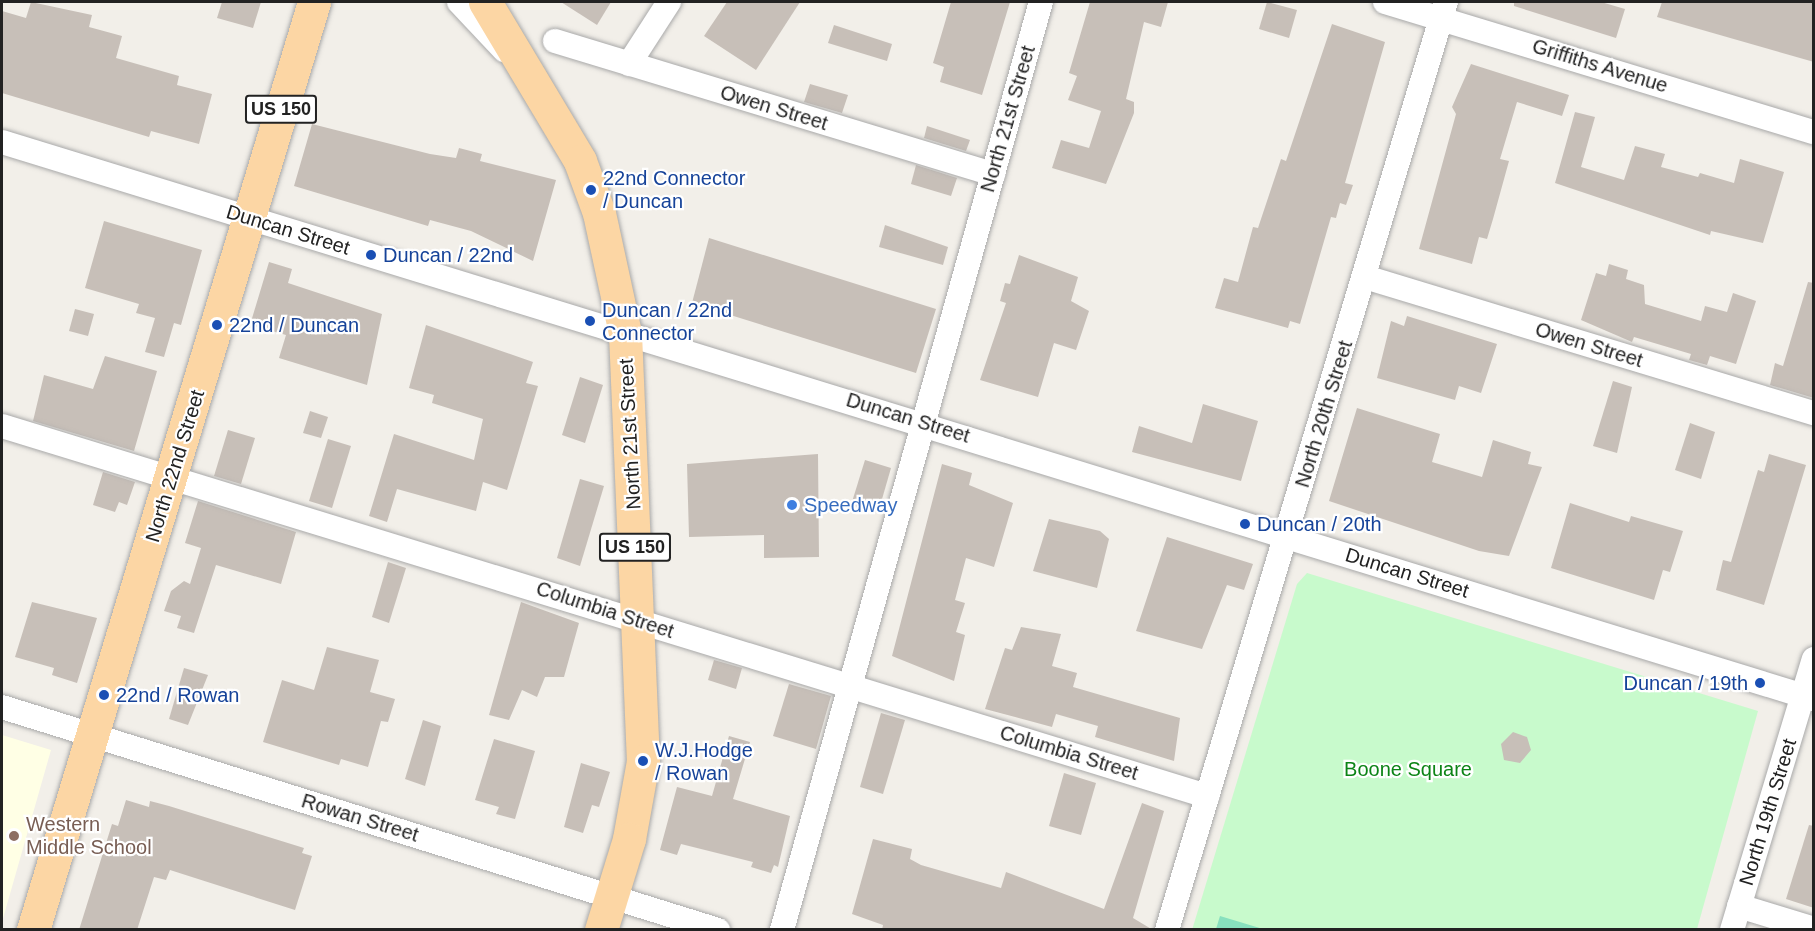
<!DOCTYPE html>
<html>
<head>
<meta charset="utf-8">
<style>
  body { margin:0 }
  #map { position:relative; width:1815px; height:931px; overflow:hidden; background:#f2efe9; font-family:Helvetica,sans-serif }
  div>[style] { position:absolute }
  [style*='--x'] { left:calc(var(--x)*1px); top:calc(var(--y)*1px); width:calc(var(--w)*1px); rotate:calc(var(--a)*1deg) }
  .education>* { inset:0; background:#ffffe5 }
  .park>* { inset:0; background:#c8facc }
  .pitch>* { inset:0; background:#88e0be }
  .building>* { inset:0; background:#c7bfb8 }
  .roads { filter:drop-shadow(0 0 2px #a9a9a9) drop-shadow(0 0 2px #a9a9a9) }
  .minor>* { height:24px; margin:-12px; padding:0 12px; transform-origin:12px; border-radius:12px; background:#fff }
  .primary>* { height:33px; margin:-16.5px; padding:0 16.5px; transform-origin:16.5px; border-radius:16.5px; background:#fcd6a4 }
  .dots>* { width:16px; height:16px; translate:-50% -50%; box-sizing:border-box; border:3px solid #fff; border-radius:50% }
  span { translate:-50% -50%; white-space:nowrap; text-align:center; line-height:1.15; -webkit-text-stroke:4.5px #fff; paint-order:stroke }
  .shield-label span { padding:2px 4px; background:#fff; border:2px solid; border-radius:4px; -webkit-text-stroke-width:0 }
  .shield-label { font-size:18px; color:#222; font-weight:700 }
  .street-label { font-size:20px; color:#222 }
  .transit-label { font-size:20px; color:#164399 }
  .left { translate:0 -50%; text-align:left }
  .right { translate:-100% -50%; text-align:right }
  .shop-label { font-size:20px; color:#366cbe }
  .park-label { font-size:20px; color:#0c8416 }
  .education-label { font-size:20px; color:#785e54 }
  .frame { position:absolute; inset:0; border:3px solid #222; pointer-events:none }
</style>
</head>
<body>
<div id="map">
  <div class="education">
    <div style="clip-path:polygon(2px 735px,51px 750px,2px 922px)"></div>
  </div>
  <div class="park">
    <div style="clip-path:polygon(1307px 573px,1758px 711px,1697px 929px,1192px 930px,1297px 584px)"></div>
  </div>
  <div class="pitch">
    <div style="clip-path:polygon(1220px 916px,1263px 929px,1216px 929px)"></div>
  </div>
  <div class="building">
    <div style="clip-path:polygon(31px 2px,92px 15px,89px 27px,122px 36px,116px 58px,179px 76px,177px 85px,212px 94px,199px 144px,151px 131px,149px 137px,2px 93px,2px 11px,26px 18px)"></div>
    <div style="clip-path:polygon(222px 2px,261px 2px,253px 28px,217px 18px)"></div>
    <div style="clip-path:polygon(561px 2px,611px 2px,597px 25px)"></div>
    <div style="clip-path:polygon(727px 2px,800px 2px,756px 70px,704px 36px)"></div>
    <div style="clip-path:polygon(951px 2px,1010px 2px,982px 95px,940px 82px,944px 67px,933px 63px)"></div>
    <div style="clip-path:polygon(1090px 2px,1168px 2px,1161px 27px,1144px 22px,1126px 99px,1134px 102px,1134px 113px,1106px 184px,1052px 168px,1061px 140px,1089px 148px,1101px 111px,1068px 100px,1077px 76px,1069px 73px)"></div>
    <div style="clip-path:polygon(1267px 2px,1297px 10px,1289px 38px,1259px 29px)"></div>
    <div style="clip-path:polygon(1514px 2px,1601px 2px,1625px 9px,1616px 38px,1514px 6px)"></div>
    <div style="clip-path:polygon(1662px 2px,1814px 2px,1814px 62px,1657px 17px)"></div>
    <div style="clip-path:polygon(1332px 24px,1385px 42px,1345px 183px,1353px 185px,1346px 205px,1340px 203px,1336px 218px,1331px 217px,1300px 324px,1290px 321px,1288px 328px,1215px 308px,1224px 278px,1238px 282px,1253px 227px,1258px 228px,1281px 159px,1286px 161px)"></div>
    <div style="clip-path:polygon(834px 25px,892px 44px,887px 61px,828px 43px)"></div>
    <div style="clip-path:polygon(1471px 64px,1569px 95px,1562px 116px,1517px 102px,1500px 159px,1509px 161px,1493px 219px,1487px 239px,1479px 237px,1472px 264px,1419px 249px,1456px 114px,1452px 107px)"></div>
    <div style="clip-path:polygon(810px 84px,848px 95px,842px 113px,804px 102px)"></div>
    <div style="clip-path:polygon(1575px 112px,1595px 117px,1581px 167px,1624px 180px,1635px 146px,1665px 154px,1661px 167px,1698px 177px,1700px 173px,1734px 183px,1740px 159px,1784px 172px,1763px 243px,1711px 231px,1710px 235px,1555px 183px)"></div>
    <div style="clip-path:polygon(312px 124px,430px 154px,456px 158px,459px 148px,482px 154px,480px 161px,556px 180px,533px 261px,471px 231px,430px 220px,428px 226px,294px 186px)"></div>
    <div style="clip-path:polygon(927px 126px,970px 140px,966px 151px,924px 138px)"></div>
    <div style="clip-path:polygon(916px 165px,957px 178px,951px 196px,911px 184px)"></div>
    <div style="clip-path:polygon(104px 221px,202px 250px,181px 325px,174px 323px,164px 357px,145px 352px,155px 318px,136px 313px,139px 304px,85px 288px)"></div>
    <div style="clip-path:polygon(885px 225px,948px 247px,943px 265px,879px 247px)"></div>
    <div style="clip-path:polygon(709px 238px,936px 309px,916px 373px,692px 303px)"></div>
    <div style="clip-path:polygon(1019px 255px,1078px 277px,1071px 301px,1089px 311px,1076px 350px,1054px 343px,1038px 397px,980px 380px,1006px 303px,1000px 301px,1005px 283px,1010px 284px)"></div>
    <div style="clip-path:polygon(269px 262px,292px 269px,288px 283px,382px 314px,367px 385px,279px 358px,286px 335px,250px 325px)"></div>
    <div style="clip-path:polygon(1609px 264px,1628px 270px,1626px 279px,1644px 285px,1645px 304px,1701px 321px,1705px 306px,1727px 312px,1733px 293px,1756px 301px,1736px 364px,1710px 356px,1707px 365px,1689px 360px,1691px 354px,1634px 337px,1632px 342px,1581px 320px,1596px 273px,1606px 276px)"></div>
    <div style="clip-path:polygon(1808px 282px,1814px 283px,1814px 398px,1770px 385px,1775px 363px,1783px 366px)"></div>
    <div style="clip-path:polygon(75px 309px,94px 314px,88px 336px,69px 331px)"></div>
    <div style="clip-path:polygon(1407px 316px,1497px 344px,1481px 393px,1459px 386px,1455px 400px,1377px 378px,1391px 321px,1404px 326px)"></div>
    <div style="clip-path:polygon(426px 325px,533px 362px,526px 383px,538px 386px,507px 490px,483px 482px,476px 511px,397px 489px,387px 522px,369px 516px,394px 434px,474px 460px,483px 419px,432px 403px,434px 395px,409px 388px)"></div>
    <div style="clip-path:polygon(105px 356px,157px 371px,134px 451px,33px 421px,44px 375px,93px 389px)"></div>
    <div style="clip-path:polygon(580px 377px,603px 385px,585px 443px,562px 435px)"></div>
    <div style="clip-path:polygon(1613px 381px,1632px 387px,1617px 453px,1593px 446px)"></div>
    <div style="clip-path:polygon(1203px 404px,1258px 421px,1241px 481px,1132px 452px,1139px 426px,1192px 443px)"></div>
    <div style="clip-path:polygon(1357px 408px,1440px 434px,1432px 462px,1482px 477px,1493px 440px,1531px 452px,1528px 464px,1542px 467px,1509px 556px,1479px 551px,1329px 501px)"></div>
    <div style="clip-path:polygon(310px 411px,328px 417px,321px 438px,303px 433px)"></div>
    <div style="clip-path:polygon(1690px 423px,1715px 432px,1701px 479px,1675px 470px)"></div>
    <div style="clip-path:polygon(228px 430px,255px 438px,241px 484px,214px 476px)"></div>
    <div style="clip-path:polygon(328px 439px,351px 446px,332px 508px,309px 501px)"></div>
    <div style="clip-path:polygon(818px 454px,819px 557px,764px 558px,764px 535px,689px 537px,687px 464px)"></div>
    <div style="clip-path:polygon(1769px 454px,1806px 465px,1764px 605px,1716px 590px,1723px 560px,1731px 562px,1758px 470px,1764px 472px)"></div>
    <div style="clip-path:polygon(865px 460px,891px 468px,878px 513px,851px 505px)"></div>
    <div style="clip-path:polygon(942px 464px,972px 473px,969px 485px,1013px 503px,994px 567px,966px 558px,955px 600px,965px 603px,956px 632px,965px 635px,954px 681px,892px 656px)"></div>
    <div style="clip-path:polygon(103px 472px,135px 482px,127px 505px,119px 502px,115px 512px,93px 505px)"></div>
    <div style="clip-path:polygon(580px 479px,604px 486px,580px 566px,557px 558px)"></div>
    <div style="clip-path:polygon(198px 501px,296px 532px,281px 584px,216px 565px,194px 633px,177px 628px,181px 616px,164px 611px,171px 591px,184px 581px,190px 584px,201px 548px,185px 543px)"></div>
    <div style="clip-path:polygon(1570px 503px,1629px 522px,1631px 516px,1683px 531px,1670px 572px,1663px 570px,1654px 600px,1551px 568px)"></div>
    <div style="clip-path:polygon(1049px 519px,1100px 531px,1109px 539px,1097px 588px,1033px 571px)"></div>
    <div style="clip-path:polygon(1167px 537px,1253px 564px,1244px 590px,1227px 585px,1202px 649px,1136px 631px)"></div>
    <div style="clip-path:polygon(388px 562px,406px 568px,389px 623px,372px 617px)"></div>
    <div style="clip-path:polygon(32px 602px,97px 618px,77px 683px,52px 675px,54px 668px,15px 657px)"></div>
    <div style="clip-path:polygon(521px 602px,579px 623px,564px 677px,545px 677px,537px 697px,522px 690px,509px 720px,489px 715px)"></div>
    <div style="clip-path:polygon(1021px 627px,1061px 634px,1052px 666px,1077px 673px,1073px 687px,1180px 718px,1174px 761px,1095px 737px,1098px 726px,1056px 714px,1052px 727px,985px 709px,1005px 648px,1012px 650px)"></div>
    <div style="clip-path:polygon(327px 647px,379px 660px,370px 692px,395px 699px,388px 722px,381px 721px,368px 767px,341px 759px,339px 765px,263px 742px,282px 680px,314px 690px)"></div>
    <div style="clip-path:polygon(714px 660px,742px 668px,736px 689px,708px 680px)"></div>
    <div style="clip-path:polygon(184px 668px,208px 675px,188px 725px,169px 719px)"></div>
    <div style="clip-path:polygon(789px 684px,831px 696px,816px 749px,773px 736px)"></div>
    <div style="clip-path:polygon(881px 713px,905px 720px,883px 794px,860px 787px)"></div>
    <div style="clip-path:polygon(423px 720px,441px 726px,425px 786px,405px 779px)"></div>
    <div style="clip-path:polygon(1513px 732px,1527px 737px,1531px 750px,1520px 763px,1504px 760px,1501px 744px)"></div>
    <div style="clip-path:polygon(729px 736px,750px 742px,733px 799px,790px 816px,778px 867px,774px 865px,771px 873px,751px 867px,753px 862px,681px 844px,677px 855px,660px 850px,677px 787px,712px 796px)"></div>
    <div style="clip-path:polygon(494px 739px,535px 751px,515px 819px,496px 814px,499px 807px,475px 800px)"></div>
    <div style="clip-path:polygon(581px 763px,610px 772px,599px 807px,592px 805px,583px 833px,564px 827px)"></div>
    <div style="clip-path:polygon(1064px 773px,1096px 783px,1081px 835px,1049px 826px)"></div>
    <div style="clip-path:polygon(126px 800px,149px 807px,150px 801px,169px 806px,304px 848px,302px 853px,312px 856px,295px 910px,170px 870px,166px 880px,154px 877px,137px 930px,79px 930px,112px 824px,118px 826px)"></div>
    <div style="clip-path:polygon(1142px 803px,1164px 811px,1133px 918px,1153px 930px,882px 930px,883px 925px,852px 914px,873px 839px,912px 849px,910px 859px,921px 865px,1001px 888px,1006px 872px,1104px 909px)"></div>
    <div style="clip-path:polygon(1809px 825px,1814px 826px,1814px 908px,1786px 899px)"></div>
  </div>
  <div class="roads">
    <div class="minor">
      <div style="--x:459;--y:2;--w:66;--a:46.8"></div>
      <div style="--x:1385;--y:2;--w:448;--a:16.9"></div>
      <div style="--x:555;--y:41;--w:458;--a:16.9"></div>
      <div style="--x:629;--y:64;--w:74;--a:-57.2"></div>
      <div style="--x:2;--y:142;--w:1896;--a:17.09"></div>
      <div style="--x:1365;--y:277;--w:469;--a:16.9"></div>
      <div style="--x:2;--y:426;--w:1261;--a:17.07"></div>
      <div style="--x:2;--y:707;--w:750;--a:17.3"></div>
      <div style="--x:1739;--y:906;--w:78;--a:17"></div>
      <div style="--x:782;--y:930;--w:963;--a:-74.41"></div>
      <div style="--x:1167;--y:930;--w:969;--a:-73.27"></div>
      <div style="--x:1732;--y:930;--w:283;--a:-73.2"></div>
    </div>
    <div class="primary">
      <div style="--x:485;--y:2;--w:185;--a:59.1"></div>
      <div style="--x:580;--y:161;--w:55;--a:69.9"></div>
      <div style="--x:599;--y:213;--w:123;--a:77.8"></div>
      <div style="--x:625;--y:333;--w:428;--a:87.6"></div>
      <div style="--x:643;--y:761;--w:79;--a:100.2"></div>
      <div style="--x:629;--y:839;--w:95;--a:107.1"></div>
      <div style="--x:33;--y:930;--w:970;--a:-73.15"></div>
    </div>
  </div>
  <div class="dots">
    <div style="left:591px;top:190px;background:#1a4fb4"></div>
    <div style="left:371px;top:255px;background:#1a4fb4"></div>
    <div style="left:590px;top:321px;background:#1a4fb4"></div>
    <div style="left:217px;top:325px;background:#1a4fb4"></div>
    <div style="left:792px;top:505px;background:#3f7fe0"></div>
    <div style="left:1245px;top:524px;background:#1a4fb4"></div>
    <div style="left:1760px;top:683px;background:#1a4fb4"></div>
    <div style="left:104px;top:695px;background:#1a4fb4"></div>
    <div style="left:643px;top:761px;background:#1a4fb4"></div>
    <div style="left:14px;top:836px;background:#8d6e63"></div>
  </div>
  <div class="shield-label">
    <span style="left:281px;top:109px">US 150</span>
    <span style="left:635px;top:547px">US 150</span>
  </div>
  <div class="street-label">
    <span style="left:1600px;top:66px;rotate:17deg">Griffiths Avenue</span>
    <span style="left:774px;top:108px;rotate:17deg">Owen Street</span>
    <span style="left:1008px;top:119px;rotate:-74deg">North 21st Street</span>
    <span style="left:288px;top:230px;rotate:17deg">Duncan Street</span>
    <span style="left:1589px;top:345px;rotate:17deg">Owen Street</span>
    <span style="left:1324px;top:414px;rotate:-73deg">North 20th Street</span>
    <span style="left:908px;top:418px;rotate:17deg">Duncan Street</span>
    <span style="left:630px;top:434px;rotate:-93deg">North 21st Street</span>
    <span style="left:175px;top:466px;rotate:-73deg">North 22nd Street</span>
    <span style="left:1407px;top:573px;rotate:17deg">Duncan Street</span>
    <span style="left:605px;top:610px;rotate:18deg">Columbia Street</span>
    <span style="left:1069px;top:753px;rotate:17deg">Columbia Street</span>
    <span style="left:1768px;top:812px;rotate:-73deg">North 19th Street</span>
    <span style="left:360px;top:818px;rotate:17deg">Rowan Street</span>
  </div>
  <div class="transit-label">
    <span class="left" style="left:603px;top:190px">22nd Connector<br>/ Duncan</span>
    <span class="left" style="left:383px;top:255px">Duncan / 22nd</span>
    <span class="left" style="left:602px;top:322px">Duncan / 22nd<br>Connector</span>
    <span class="left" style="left:229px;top:325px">22nd / Duncan</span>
    <span class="left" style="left:1257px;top:524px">Duncan / 20th</span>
    <span class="right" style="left:1748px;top:683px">Duncan / 19th</span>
    <span class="left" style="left:116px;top:695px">22nd / Rowan</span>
    <span class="left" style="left:655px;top:762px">W.J.Hodge<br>/ Rowan</span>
  </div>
  <div class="shop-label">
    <span class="left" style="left:804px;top:505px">Speedway</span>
  </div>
  <div class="park-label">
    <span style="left:1408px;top:769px">Boone Square</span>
  </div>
  <div class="education-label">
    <span class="left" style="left:26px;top:836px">Western<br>Middle School</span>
  </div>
  <div class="frame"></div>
</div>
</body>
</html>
